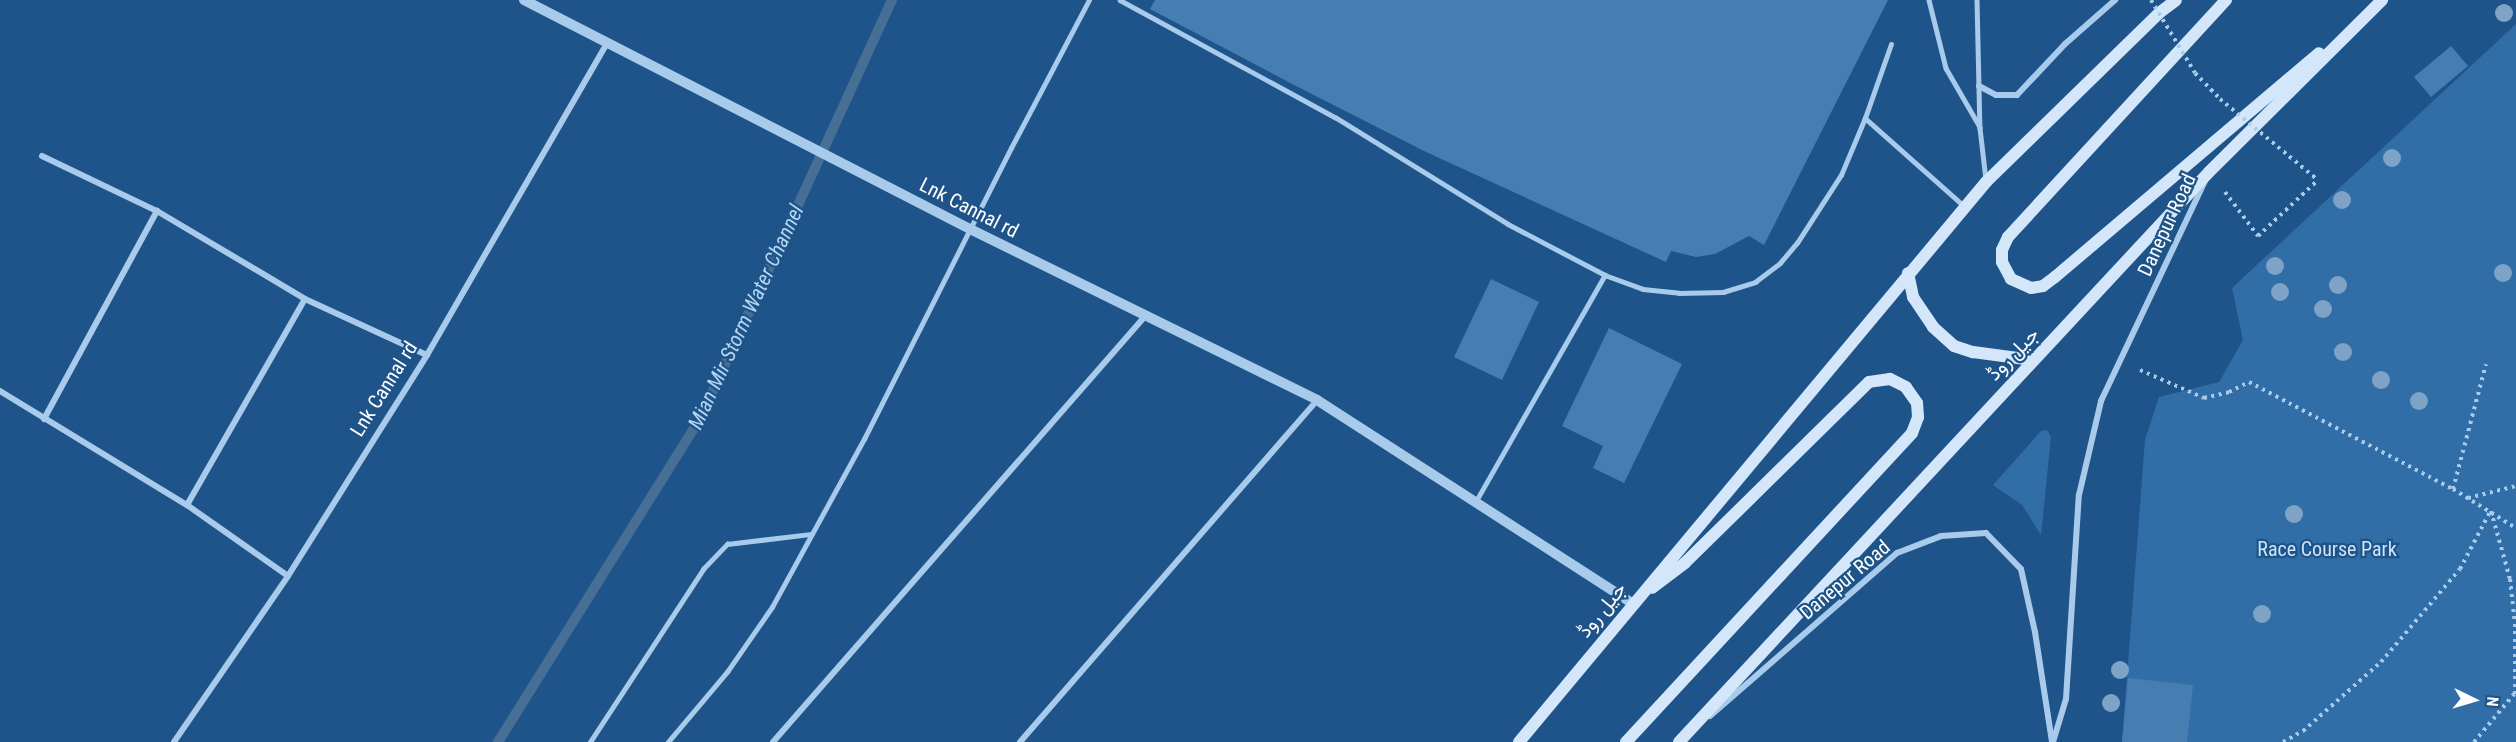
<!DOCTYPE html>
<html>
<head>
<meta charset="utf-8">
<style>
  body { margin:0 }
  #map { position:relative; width:2516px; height:742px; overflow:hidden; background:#1e5489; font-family:"Roboto Condensed",Vazirmatn,sans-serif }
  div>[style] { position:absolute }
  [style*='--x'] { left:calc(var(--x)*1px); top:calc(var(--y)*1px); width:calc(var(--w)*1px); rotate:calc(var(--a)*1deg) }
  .green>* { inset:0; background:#316ea7 }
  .stream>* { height:10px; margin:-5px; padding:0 5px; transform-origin:5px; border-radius:5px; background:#476e94 }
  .building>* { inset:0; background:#467eb2 }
  .path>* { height:4px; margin-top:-2px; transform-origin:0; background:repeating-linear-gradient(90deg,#a8cbeb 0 3px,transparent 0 7.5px) }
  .service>* { height:4.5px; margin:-2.25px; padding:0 2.25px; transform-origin:2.25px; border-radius:2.25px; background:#a8cbeb }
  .minor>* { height:6px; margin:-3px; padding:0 3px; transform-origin:3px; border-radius:3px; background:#a8cbeb }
  .tertiary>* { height:10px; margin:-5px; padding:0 5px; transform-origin:5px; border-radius:5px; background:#a8cbeb }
  .secondary>* { height:12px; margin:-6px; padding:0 6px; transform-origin:6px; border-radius:6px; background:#d4e6f9 }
  .path-bridge>* { height:4px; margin-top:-2px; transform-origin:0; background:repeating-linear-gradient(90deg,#a8cbeb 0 3px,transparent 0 7.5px) }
  .trees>* { width:18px; height:18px; margin:-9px; border-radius:50%; background:#7ea3c6 }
  span { translate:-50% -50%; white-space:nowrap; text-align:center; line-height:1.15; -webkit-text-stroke:4.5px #1e5489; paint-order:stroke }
  .street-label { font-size:20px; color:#fff }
  .park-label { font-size:20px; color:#cde4f8 }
  .water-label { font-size:21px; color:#b4d5f3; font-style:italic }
  .north { position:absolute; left:2444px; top:670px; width:60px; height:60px; -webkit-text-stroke:4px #1e5489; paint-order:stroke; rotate:95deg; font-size:16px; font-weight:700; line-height:24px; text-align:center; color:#fff }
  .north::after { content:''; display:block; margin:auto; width:21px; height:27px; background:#fff; clip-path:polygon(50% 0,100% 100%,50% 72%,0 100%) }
</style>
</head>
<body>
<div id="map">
  <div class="green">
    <div style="clip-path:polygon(2516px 24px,2516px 742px,2122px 742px,2145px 440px,2159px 397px,2219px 382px,2243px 340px,2232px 288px)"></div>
    <div style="clip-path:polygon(2047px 430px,2051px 437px,2041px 535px,2022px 505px,1993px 485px,2041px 431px)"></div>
  </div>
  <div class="stream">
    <div style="--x:498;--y:742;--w:383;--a:-58"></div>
    <div style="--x:701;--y:417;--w:459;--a:-65.4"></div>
  </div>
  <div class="building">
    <div style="clip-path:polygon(1155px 0,1888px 0,1764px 245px,1749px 236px,1715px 254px,1696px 257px,1671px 251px,1666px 262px,1426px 152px,1296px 86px,1150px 9px)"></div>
    <div style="clip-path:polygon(2451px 46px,2468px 66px,2431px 97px,2414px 77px)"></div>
    <div style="clip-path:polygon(1491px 279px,1539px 302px,1502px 380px,1454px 357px)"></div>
    <div style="clip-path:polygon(1609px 328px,1682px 364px,1624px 483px,1593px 468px,1603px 446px,1562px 426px)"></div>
    <div style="clip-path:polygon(2128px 678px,2193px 685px,2187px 742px,2122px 742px)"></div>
  </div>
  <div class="path">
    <div style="--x:2225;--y:192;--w:55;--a:53.1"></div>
    <div style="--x:2258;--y:236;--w:82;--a:-43"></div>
    <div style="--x:2140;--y:370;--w:70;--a:23.6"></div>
    <div style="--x:2204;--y:398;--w:26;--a:-13"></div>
    <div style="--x:2229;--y:392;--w:22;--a:-27"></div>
    <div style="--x:2249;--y:382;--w:230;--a:27.7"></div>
    <div style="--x:2453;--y:489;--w:74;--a:31.8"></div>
    <div style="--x:2453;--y:489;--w:129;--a:-75.2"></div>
    <div style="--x:2468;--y:498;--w:49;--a:-14"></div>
    <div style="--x:2491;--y:511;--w:71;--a:74.4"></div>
    <div style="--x:2510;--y:579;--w:45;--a:83.7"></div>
    <div style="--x:2515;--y:624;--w:70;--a:90"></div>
    <div style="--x:2283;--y:742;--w:23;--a:-29"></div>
    <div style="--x:2303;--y:731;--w:104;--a:-41.5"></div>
    <div style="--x:2381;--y:662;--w:122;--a:-49.7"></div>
    <div style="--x:2460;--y:569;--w:67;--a:-62.3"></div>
    <div style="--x:2474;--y:742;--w:64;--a:-50.1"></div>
  </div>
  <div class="service">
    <div style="--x:1120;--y:0;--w:245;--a:28.6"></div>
    <div style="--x:1335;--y:117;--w:203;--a:31.7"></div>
    <div style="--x:1508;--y:224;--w:110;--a:27.7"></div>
    <div style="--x:1605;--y:275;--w:40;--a:20.2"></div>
    <div style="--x:1643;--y:289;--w:36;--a:6"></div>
    <div style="--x:1679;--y:293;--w:44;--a:-1.3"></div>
    <div style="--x:1723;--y:292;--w:34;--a:-17"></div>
    <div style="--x:1755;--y:282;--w:31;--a:-37"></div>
    <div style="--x:1780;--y:263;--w:26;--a:-50"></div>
    <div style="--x:1797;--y:243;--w:81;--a:-57.1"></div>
    <div style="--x:1841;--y:175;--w:62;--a:-67.2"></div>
    <div style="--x:1865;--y:118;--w:78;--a:-70.6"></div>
    <div style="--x:1929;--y:0;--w:70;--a:76"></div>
    <div style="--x:1946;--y:68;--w:68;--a:60"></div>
    <div style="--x:1977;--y:0;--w:128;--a:88.7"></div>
    <div style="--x:1980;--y:128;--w:52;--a:83.4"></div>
    <div style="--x:1865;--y:118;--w:132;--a:41.6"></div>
    <div style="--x:1476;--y:501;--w:260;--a:-60.3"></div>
    <div style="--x:590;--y:742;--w:207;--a:-56.8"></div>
    <div style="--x:703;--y:569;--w:35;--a:-46"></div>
    <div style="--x:727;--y:544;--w:85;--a:-6.8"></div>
    <div style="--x:668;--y:742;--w:92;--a:-49.9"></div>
    <div style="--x:727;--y:672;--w:79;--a:-55.3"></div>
    <div style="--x:772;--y:607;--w:192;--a:-61.3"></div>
    <div style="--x:864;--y:439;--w:326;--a:-63.2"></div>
    <div style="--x:1011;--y:148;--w:167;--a:-62.2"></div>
  </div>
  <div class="minor">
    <div style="--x:1979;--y:86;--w:19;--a:28"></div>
    <div style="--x:1996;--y:95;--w:21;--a:0"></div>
    <div style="--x:2017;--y:95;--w:70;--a:-46.7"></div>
    <div style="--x:2065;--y:44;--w:67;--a:-41.3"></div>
    <div style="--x:42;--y:156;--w:127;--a:25.6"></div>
    <div style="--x:157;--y:211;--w:172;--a:30.7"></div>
    <div style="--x:305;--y:299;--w:134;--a:24.7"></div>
    <div style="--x:0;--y:391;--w:219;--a:31.4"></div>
    <div style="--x:187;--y:505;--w:123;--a:35.1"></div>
    <div style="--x:44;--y:419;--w:237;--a:-61.5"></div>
    <div style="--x:187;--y:505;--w:237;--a:-60.2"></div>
    <div style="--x:1710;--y:716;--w:248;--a:-41.1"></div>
    <div style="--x:1897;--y:553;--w:47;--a:-21.1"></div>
    <div style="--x:1941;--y:536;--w:45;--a:-3.8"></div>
    <div style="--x:1986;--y:533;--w:50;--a:45.8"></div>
    <div style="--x:2021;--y:569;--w:65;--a:77.5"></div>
    <div style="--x:2035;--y:632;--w:111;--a:81.2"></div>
    <div style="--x:174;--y:742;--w:201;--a:-55.5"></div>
    <div style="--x:288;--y:576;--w:261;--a:-57.8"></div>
    <div style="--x:427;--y:355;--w:360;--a:-60"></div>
    <div style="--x:773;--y:742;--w:568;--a:-48.85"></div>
    <div style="--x:1020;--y:742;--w:453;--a:-49"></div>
    <div style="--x:2053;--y:742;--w:45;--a:-73.2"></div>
    <div style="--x:2066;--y:699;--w:204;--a:-86.4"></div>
    <div style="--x:2079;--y:495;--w:97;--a:-76.8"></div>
    <div style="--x:2101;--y:401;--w:243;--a:-64.7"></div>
  </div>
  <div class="tertiary">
    <div style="--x:524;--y:0;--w:501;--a:27.18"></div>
    <div style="--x:970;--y:229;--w:387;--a:26.2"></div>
    <div style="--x:1317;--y:400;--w:376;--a:32.8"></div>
  </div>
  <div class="secondary">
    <div style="--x:2226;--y:0;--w:322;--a:132.6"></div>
    <div style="--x:2008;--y:237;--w:14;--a:115"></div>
    <div style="--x:2002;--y:250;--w:12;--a:90"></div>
    <div style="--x:2002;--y:262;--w:19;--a:62"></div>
    <div style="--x:2011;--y:279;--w:22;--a:24"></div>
    <div style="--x:2031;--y:288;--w:12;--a:-9"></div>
    <div style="--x:2043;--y:286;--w:15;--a:-37"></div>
    <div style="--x:2055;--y:277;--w:346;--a:-40.3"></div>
    <div style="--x:1908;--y:273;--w:25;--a:78"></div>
    <div style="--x:1913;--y:297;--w:36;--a:56"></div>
    <div style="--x:1933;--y:327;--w:28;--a:42"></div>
    <div style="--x:1954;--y:346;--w:20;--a:18"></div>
    <div style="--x:1973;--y:352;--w:60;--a:7.7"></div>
    <div style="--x:1519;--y:742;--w:729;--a:-50.17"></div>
    <div style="--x:1986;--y:182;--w:242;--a:-44.3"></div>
    <div style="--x:2159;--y:13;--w:21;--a:-37"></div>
    <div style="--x:1626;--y:742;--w:421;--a:-47.2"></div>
    <div style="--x:1912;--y:433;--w:17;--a:-69"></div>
    <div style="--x:1918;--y:417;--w:14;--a:-94"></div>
    <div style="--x:1917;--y:403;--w:19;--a:-125"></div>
    <div style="--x:1906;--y:387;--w:18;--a:-153"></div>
    <div style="--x:1890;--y:379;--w:21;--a:172"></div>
    <div style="--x:1869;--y:382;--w:258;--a:135.5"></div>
    <div style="--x:1685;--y:563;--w:41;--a:142.9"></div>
    <div style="--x:1679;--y:742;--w:778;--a:-47.08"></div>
    <div style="--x:2209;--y:172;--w:244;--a:-44.8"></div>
  </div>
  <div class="path-bridge">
    <div style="--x:2151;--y:0;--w:85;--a:58.9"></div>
    <div style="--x:2195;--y:73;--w:36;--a:46"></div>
    <div style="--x:2220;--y:99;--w:127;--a:39.6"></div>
  </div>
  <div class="trees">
    <div style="left:2504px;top:13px"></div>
    <div style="left:2392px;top:158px"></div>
    <div style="left:2342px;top:200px"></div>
    <div style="left:2275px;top:266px"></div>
    <div style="left:2503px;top:273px"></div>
    <div style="left:2338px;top:285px"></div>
    <div style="left:2280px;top:292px"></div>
    <div style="left:2323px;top:309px"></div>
    <div style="left:2343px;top:352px"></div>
    <div style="left:2381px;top:380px"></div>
    <div style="left:2419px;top:401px"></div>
    <div style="left:2294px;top:514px"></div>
    <div style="left:2262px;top:614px"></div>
    <div style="left:2120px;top:670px"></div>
    <div style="left:2111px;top:703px"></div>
  </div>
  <div class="street-label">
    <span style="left:969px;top:208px;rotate:27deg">Lnk Cannal rd</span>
    <span style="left:2167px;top:225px;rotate:-65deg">Danepur Road</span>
    <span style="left:2013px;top:354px;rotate:-46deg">جیل روڈ</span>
    <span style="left:384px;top:389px;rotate:-58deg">Lnk Cannal rd</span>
    <span style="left:1845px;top:580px;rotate:-40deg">Danepur Road</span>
    <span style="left:1602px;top:610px;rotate:-51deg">جیل روڈ</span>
  </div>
  <div class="park-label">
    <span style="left:2327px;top:549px">Race Course Park</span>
  </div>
  <div class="water-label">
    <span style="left:746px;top:317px;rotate:-65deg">Mian Mir Storm Water Channel</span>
  </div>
  <div class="north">N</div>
</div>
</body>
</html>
